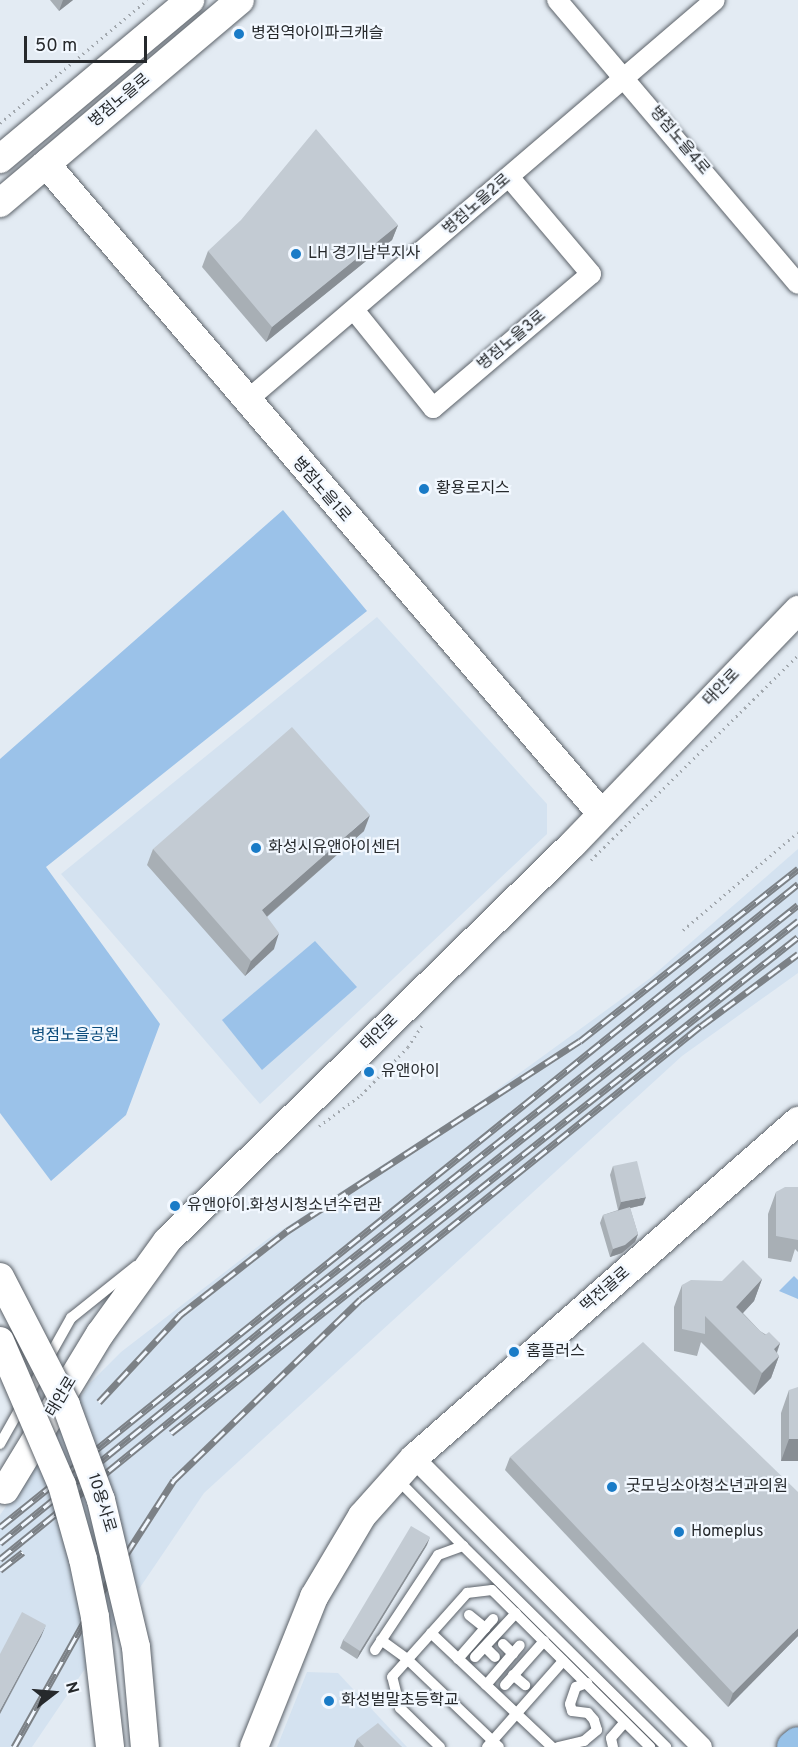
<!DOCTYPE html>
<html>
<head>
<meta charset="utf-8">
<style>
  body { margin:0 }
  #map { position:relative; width:798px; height:1747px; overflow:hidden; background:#e3ebf3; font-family:Overpass,"Noto Sans KR",sans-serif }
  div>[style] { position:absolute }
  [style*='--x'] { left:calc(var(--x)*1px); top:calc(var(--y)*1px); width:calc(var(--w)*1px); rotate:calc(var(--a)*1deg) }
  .built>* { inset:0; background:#d4e2f0 }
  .green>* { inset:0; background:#9bc2e9 }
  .path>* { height:3px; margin-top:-1.5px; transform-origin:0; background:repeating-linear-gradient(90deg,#a2a8ae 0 1.5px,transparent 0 6px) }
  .roads { filter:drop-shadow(0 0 2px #5c6269) drop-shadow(0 0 2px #5c6269) }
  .lane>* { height:10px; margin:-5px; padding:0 5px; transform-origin:5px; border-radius:5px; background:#fff }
  .street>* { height:20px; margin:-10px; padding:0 10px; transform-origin:10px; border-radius:10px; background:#fff }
  .secondary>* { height:28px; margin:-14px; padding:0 14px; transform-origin:14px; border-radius:14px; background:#fff }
  .primary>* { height:32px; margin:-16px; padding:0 16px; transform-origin:16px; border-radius:16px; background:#98c2e8 }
  .rail>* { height:7px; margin-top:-3.5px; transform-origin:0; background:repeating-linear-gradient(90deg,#f2f8ff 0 14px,#7c8186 0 28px); box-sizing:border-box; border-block:2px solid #7c8186 }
  .bridges { filter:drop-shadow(0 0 2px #5c6269) drop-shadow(0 0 2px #5c6269) }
  .secondary-bridge>* { height:28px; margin:-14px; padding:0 14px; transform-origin:14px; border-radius:14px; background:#fff }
  .wall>* { inset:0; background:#a8afb5 }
  .shaded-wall>* { inset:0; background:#888e94 }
  .building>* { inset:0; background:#c3cbd3 }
  .dots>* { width:16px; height:16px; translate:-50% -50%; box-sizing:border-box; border:3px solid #f2f8ff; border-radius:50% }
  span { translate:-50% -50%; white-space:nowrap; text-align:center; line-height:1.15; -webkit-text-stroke:4.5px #f2f8ff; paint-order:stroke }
  .poi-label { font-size:16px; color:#26292c }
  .left { translate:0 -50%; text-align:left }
  .street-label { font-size:16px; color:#26292c }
  .park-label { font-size:16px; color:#0a4b7c }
  .north { position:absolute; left:24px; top:1663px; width:60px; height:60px; -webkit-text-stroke:4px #f2f8ff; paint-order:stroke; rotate:74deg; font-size:16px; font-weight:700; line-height:24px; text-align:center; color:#26292c }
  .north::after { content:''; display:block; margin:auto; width:21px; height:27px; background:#26292c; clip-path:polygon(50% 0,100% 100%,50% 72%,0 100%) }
  .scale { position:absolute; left:24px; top:36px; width:123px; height:27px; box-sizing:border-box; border:3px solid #26292c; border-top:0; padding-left:8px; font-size:18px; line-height:21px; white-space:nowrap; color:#26292c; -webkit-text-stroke:4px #f2f8ff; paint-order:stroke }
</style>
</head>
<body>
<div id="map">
  <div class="built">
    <div style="clip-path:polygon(377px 617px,547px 804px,547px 834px,260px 1104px,61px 874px)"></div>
    <div style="clip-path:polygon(798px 849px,798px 973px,682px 1056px,204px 1493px,32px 1747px,0 1747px,0 1515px,91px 1382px,121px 1352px,269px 1238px,477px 1104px,649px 979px)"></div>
    <div style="clip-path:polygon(307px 1672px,338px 1673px,407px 1747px,277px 1747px)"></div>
  </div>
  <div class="green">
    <div style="clip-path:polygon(283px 510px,367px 611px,46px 867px,160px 1024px,126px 1115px,51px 1181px,0 1113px,0 759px)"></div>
    <div style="clip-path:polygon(315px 941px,357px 987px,262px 1070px,222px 1020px)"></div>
    <div style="clip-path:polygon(794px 1276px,798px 1280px,798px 1299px,779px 1291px)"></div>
  </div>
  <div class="path">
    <div style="--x:0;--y:123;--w:192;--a:-39.9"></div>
    <div style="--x:591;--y:860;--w:291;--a:-44.7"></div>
    <div style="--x:683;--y:930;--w:151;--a:-40.4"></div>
    <div style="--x:319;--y:1126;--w:52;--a:-36.4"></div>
    <div style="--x:361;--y:1095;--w:67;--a:-45.6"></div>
    <div style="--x:408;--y:1047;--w:27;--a:-57"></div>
  </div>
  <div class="roads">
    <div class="lane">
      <div style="--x:0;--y:1444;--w:145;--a:-60.6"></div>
      <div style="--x:71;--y:1318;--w:83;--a:-38.7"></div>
      <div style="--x:398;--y:1480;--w:93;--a:45.4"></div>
      <div style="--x:469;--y:1615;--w:21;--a:39"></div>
      <div style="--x:485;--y:1628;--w:12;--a:-48"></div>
      <div style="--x:431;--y:1633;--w:166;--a:43.3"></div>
      <div style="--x:381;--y:1640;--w:32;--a:36"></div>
      <div style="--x:407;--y:1659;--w:127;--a:43.7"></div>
      <div style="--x:503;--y:1644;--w:14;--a:45"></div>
      <div style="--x:485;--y:1647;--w:14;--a:45"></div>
      <div style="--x:375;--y:1650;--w:114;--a:-56.4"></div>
      <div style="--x:438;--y:1555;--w:27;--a:-20"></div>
      <div style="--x:463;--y:1546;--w:286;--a:44.7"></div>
      <div style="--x:475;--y:1657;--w:60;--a:-47"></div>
      <div style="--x:458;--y:1659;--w:41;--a:-48.9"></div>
      <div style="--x:513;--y:1675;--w:16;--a:40"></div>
      <div style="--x:486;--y:1685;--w:52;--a:-49.6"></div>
      <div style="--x:505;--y:1685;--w:59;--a:-48.4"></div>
      <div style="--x:440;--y:1747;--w:56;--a:-135.7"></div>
      <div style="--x:400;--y:1708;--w:32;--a:-104"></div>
      <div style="--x:392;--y:1677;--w:113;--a:-48.2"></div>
      <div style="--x:467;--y:1593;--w:25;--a:-7"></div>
      <div style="--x:492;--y:1590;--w:223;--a:44.8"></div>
      <div style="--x:487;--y:1747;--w:115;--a:-48.5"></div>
      <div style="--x:558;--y:1747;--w:27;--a:-13"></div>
      <div style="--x:584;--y:1741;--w:17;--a:-40"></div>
      <div style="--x:597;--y:1730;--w:10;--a:-107"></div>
      <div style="--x:594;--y:1720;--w:9;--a:-131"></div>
      <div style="--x:588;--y:1713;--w:16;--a:-173"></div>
      <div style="--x:572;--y:1711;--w:7;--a:-106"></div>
      <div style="--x:570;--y:1704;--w:18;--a:-71"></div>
      <div style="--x:576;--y:1687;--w:12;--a:-20"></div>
      <div style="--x:613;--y:1747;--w:9;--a:-103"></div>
      <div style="--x:611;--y:1738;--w:21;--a:-49"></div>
    </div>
    <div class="street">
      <div style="--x:557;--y:0;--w:372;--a:49.7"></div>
      <div style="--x:354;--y:310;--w:126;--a:51.1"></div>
      <div style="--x:433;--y:408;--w:207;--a:-40.3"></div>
      <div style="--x:591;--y:274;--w:127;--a:-130.2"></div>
      <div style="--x:245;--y:402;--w:618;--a:-40.54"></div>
      <div style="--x:414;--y:1458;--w:408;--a:45.1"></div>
    </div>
    <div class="secondary">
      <div style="--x:0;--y:159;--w:248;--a:-39.9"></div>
      <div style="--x:46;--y:164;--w:853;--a:49.47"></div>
      <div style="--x:0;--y:203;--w:314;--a:-40.2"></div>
      <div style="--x:5;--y:1490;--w:183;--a:-58.7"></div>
      <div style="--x:100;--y:1334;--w:115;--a:-54.2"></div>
      <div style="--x:167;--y:1241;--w:568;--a:-44.36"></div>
      <div style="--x:573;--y:844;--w:325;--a:-46.1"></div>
      <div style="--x:254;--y:1747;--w:162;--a:-68.2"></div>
      <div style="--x:314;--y:1597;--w:94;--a:-59.3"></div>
      <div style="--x:362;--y:1516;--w:78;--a:-48.1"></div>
      <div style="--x:414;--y:1458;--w:511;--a:-41.27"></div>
    </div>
    <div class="primary">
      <div style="--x:793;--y:1747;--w:6;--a:-39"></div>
    </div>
  </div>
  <div class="rail">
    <div style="--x:99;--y:1402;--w:119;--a:-47"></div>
    <div style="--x:180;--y:1315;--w:136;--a:-38.1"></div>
    <div style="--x:287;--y:1231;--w:349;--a:-33"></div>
    <div style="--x:580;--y:1041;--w:278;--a:-38.3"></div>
    <div style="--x:171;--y:1433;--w:799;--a:-38.35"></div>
    <div style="--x:0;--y:1527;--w:1025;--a:-38.86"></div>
    <div style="--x:0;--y:1543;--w:409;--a:-39.1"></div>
    <div style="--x:318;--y:1285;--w:612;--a:-38.37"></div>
    <div style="--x:0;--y:1559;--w:420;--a:-39.1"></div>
    <div style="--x:326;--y:1294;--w:602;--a:-38.32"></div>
    <div style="--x:0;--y:1570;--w:29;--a:-38"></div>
    <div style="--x:14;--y:1747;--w:167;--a:-60.7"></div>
    <div style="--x:96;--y:1601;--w:144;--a:-57.2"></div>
    <div style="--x:174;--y:1480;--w:260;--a:-44.1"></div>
    <div style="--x:361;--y:1299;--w:436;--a:-38.8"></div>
    <div style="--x:701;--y:1026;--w:121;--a:-36.6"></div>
  </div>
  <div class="bridges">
    <div class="secondary-bridge">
      <div style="--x:0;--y:1277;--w:144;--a:62.7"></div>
      <div style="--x:66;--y:1405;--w:101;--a:69.8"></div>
      <div style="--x:101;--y:1500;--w:151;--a:76.6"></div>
      <div style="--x:136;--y:1647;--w:100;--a:84.9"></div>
      <div style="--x:0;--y:1341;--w:157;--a:66.7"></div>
      <div style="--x:62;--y:1485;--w:77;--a:74.2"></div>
      <div style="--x:83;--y:1559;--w:59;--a:78.3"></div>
      <div style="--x:95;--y:1617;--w:131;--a:83.4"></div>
    </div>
  </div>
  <div class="wall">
    <div style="clip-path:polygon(50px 0,73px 0,59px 11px)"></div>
    <div style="clip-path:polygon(398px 225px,392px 240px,266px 342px,202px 267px,208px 251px)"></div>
    <div style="clip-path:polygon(364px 831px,267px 917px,274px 949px,245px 976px,147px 865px,153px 849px)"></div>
    <div style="clip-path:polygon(613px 1166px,643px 1205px,630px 1208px,638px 1234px,635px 1242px,622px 1253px,610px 1257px,600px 1223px,603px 1215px,618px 1210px,610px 1175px)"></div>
    <div style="clip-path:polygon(798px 1187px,798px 1252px,795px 1249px,791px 1262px,768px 1258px,768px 1214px,776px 1192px)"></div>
    <div style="clip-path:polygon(762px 1279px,754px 1301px,743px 1313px,760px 1331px,780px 1343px,777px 1353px,779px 1356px,771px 1378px,754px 1395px,701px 1342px,697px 1356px,674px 1351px,674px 1307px,682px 1285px,722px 1281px)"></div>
    <div style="clip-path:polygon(789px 1390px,798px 1461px,781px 1461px,781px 1413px)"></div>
    <div style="clip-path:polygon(510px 1457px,798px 1636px,728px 1707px,505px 1470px)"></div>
    <div style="clip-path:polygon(427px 1545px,357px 1659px,340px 1648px,343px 1640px)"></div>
    <div style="clip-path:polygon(357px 1739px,402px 1747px,354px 1747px)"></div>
  </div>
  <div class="shaded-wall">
    <div style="clip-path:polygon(63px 0,73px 0,59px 11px)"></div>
    <div style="clip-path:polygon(398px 225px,392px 240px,266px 342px,272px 327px)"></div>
    <div style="clip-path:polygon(370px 815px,364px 831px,256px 926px,262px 910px)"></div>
    <div style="clip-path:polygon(279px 933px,274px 949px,245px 976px,251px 961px)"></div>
    <div style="clip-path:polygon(646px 1197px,643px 1205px,618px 1211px,621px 1202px)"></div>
    <div style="clip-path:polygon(638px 1234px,635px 1242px,622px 1253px,610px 1257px,613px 1249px)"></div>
    <div style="clip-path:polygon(762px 1279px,754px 1301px,728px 1329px,736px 1307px)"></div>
    <div style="clip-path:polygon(780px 1343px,773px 1362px,779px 1356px,771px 1378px,754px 1395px,762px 1373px,774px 1349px)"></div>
    <div style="clip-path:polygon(789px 1439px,798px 1439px,798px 1461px,781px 1461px)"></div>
    <div style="clip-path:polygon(430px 1537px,427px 1545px,357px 1659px,360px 1651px)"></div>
    <div style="clip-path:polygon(46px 1625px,41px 1637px,0 1714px,0 1710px)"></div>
    <div style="clip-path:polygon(798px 1628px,798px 1636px,728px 1707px,733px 1693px)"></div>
  </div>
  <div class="building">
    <div style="clip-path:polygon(316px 129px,398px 225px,272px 327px,208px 251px,241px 220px)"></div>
    <div style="clip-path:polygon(292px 727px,370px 815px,262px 910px,279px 933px,251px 961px,153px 849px)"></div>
    <div style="clip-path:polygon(637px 1161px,646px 1197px,621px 1202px,613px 1166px)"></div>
    <div style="clip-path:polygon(785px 1187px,798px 1187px,798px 1240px,776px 1236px,776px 1192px)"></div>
    <div style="clip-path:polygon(630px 1207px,638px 1234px,625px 1245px,613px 1249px,603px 1215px)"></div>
    <div style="clip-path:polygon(743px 1260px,762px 1279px,736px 1307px,760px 1331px,765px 1335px,769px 1332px,780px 1343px,774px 1349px,779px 1356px,762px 1373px,705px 1316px,705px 1334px,682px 1329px,682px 1285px,691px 1280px,722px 1281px)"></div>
    <div style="clip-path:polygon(643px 1342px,798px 1492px,798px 1628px,733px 1693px,510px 1457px)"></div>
    <div style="clip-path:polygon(798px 1387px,798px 1439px,789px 1439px,789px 1390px)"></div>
    <div style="clip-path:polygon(411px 1526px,430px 1537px,360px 1651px,343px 1640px)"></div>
    <div style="clip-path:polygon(22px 1612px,46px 1625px,0 1710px,0 1654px)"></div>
    <div style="clip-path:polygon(378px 1723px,402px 1747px,364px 1747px,357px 1739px)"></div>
  </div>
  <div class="dots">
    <div style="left:239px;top:34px;background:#197bc7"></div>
    <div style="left:296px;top:254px;background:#197bc7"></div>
    <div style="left:424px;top:489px;background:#197bc7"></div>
    <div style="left:256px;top:848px;background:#197bc7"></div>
    <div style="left:369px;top:1072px;background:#197bc7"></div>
    <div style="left:175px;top:1206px;background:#197bc7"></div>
    <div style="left:514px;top:1352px;background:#197bc7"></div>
    <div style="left:612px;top:1487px;background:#197bc7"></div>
    <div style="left:679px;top:1532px;background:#197bc7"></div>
    <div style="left:329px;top:1701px;background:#197bc7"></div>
  </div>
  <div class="poi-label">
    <span class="left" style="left:251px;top:34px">병점역아이파크캐슬</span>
    <span class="left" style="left:308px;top:254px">LH 경기남부지사</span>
    <span class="left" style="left:436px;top:489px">황용로지스</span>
    <span class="left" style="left:268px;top:848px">화성시유앤아이센터</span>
    <span class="left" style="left:381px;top:1072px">유앤아이</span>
    <span class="left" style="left:187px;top:1206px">유앤아이.화성시청소년수련관</span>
    <span class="left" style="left:526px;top:1352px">홈플러스</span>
    <span class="left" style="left:626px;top:1487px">굿모닝소아청소년과의원</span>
    <span class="left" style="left:691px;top:1532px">Homeplus</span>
    <span class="left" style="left:341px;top:1701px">화성벌말초등학교</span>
  </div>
  <div class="street-label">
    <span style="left:120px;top:101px;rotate:-40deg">병점노을로</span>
    <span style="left:679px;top:141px;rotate:50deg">병점노을4로</span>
    <span style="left:477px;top:205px;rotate:-41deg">병점노을2로</span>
    <span style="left:512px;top:341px;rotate:-40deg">병점노을3로</span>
    <span style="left:321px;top:490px;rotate:49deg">병점노을1로</span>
    <span style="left:722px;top:688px;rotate:-46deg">태안로</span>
    <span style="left:380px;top:1033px;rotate:-44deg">태안로</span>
    <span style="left:606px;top:1290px;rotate:-41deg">떡전골로</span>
    <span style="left:62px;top:1397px;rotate:-59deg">태안로</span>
    <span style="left:101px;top:1503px;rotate:73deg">10용사로</span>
  </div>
  <div class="park-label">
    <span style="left:75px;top:1036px">병점노을공원</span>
  </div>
  <div class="north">N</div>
  <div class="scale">50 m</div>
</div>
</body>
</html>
